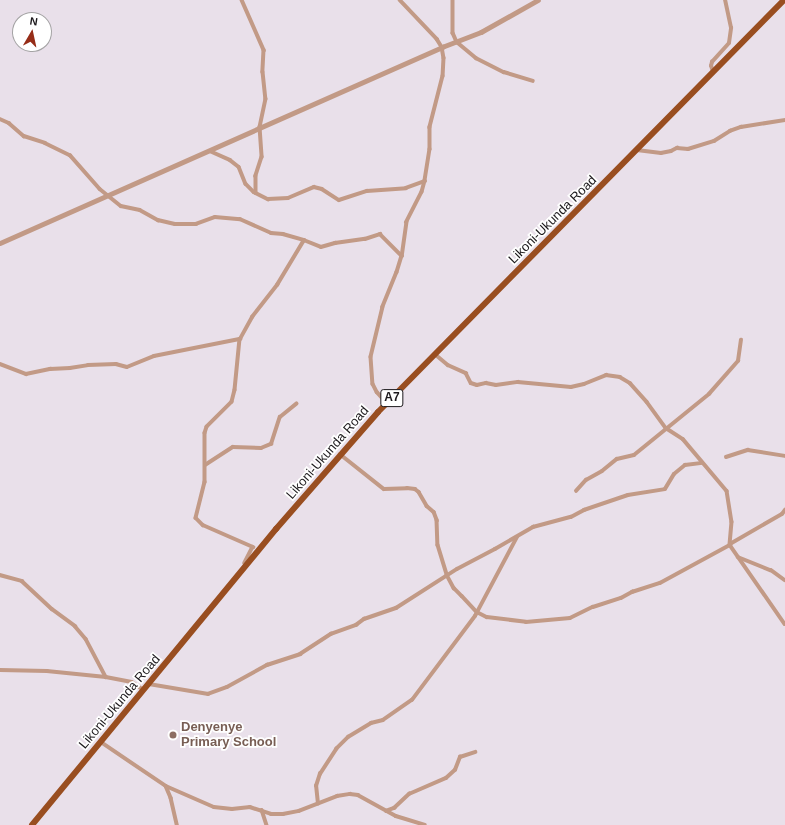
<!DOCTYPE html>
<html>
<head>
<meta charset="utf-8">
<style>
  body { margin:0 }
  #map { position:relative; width:785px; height:825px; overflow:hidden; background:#e9e0ea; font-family:Helvetica,sans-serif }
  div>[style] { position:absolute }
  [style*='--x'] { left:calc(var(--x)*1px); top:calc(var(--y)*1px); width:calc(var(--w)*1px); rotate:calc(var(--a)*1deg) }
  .minor>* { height:3.5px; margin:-1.75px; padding:0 1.75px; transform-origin:1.75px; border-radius:1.75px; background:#c29a86 }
  .tertiary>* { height:4.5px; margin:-2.25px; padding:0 2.25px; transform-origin:2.25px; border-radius:2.25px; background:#c29a86 }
  .trunk>* { height:6px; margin:-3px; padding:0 3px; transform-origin:3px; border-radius:3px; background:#994e20 }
  .dots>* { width:11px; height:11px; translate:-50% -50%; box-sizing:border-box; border:2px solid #fff; border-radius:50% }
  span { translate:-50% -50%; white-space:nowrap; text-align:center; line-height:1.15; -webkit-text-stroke:3.5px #fff; paint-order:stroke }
  .shield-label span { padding:1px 3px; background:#fff; border:1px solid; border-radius:3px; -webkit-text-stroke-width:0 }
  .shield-label { font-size:12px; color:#1c191c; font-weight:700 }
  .street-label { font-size:13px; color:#1c191c }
  .education-label { font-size:13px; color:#785e54; font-weight:700 }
  .left { translate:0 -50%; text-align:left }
  .north { position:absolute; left:12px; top:12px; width:40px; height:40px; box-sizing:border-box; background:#fff; border:1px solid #a4a3a4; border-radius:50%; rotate:9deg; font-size:11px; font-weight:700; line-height:16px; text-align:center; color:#1c191c }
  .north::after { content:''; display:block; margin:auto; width:14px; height:18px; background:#962d18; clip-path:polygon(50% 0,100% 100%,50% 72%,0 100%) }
</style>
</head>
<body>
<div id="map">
  <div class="minor">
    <div style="--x:242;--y:0;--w:55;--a:66.3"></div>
    <div style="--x:264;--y:50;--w:22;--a:93"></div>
    <div style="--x:263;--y:72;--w:27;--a:84"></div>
    <div style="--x:266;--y:99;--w:29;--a:102"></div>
    <div style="--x:260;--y:127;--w:30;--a:86"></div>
    <div style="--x:262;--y:157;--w:20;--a:108"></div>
    <div style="--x:256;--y:176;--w:17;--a:90"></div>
    <div style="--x:400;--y:0;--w:54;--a:46.5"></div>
    <div style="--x:437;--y:39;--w:9;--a:58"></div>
    <div style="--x:442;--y:47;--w:11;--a:80"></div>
    <div style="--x:444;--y:58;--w:18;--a:93"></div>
    <div style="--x:443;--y:76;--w:53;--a:104.3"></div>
    <div style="--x:430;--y:127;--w:22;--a:90"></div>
    <div style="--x:430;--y:149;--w:32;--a:99"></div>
    <div style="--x:425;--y:181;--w:11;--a:105"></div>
    <div style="--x:422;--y:192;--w:34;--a:117"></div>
    <div style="--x:407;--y:222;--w:34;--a:98"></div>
    <div style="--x:453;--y:0;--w:33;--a:90"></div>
    <div style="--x:453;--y:33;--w:10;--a:66"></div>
    <div style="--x:457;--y:42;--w:25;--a:40"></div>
    <div style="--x:476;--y:58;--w:31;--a:27"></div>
    <div style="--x:504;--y:72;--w:30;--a:17"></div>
    <div style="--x:713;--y:72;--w:6;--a:-108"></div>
    <div style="--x:711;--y:66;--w:4;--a:-76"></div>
    <div style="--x:712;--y:62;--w:25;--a:-48"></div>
    <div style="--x:729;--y:43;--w:15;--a:-82"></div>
    <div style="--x:731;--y:28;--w:29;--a:-102"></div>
    <div style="--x:0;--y:119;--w:10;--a:24"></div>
    <div style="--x:9;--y:123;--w:20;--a:41"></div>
    <div style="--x:24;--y:136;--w:22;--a:18"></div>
    <div style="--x:45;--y:143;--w:28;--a:26"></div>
    <div style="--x:70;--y:155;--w:45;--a:48.6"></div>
    <div style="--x:100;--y:189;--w:27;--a:39"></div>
    <div style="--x:121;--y:206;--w:19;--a:12"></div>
    <div style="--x:140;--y:210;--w:21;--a:29"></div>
    <div style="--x:158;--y:220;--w:17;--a:13"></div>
    <div style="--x:175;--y:224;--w:21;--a:0"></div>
    <div style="--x:196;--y:224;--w:20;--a:-20"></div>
    <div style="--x:215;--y:217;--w:25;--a:5"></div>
    <div style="--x:240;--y:219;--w:34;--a:24"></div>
    <div style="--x:271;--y:233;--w:12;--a:5"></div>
    <div style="--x:283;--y:234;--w:22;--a:16"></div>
    <div style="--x:637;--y:150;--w:24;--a:7"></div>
    <div style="--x:661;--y:153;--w:10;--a:-11"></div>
    <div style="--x:671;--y:151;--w:7;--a:-27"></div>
    <div style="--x:677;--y:148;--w:11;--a:5"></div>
    <div style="--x:688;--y:149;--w:27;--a:-17"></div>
    <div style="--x:714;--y:141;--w:19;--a:-32"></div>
    <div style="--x:730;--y:131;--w:12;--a:-20"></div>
    <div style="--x:741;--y:127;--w:45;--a:-9"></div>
    <div style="--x:210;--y:151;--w:22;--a:24"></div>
    <div style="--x:230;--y:160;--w:11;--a:38"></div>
    <div style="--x:239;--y:167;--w:18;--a:68"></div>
    <div style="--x:246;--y:184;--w:11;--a:45"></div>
    <div style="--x:254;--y:192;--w:16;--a:27"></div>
    <div style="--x:268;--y:199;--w:20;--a:-3"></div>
    <div style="--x:288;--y:198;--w:28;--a:-23"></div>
    <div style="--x:314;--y:187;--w:8;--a:14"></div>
    <div style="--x:322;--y:189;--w:20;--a:33"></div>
    <div style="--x:339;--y:200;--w:29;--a:-18"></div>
    <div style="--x:367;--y:191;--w:39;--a:-4"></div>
    <div style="--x:406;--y:188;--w:20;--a:-20"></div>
    <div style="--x:240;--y:339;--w:51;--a:95.6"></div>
    <div style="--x:235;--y:390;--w:12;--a:104"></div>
    <div style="--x:232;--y:402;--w:35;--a:135"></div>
    <div style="--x:207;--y:427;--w:6;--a:108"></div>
    <div style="--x:205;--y:433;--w:49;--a:90"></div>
    <div style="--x:205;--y:482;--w:37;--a:104"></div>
    <div style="--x:196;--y:518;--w:10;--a:45"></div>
    <div style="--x:203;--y:525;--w:55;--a:23.7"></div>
    <div style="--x:253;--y:547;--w:18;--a:117"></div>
    <div style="--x:435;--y:354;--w:17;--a:40"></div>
    <div style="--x:448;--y:365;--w:20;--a:24"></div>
    <div style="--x:466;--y:373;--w:11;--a:63"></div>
    <div style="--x:471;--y:383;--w:6;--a:18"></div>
    <div style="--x:477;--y:385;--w:9;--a:-13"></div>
    <div style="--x:486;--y:383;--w:10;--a:11"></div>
    <div style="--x:496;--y:385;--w:22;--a:-8"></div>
    <div style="--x:518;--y:382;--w:53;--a:5.4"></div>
    <div style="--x:571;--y:387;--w:13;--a:-13"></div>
    <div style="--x:584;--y:384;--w:24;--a:-22"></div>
    <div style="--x:606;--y:375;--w:14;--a:8"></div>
    <div style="--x:620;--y:377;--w:12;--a:31"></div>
    <div style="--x:630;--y:383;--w:25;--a:48"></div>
    <div style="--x:647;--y:402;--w:32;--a:54"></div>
    <div style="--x:666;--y:428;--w:20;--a:33"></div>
    <div style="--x:683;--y:439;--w:68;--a:49.8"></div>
    <div style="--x:727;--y:491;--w:31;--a:81"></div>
    <div style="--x:732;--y:522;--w:23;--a:95"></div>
    <div style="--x:730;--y:545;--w:96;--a:55.2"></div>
    <div style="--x:0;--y:364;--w:28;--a:21"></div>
    <div style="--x:26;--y:374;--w:25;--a:-12"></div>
    <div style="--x:50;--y:369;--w:20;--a:-3"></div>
    <div style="--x:70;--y:368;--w:18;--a:-9"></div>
    <div style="--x:88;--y:365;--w:28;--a:-2"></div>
    <div style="--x:116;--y:364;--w:11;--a:15"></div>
    <div style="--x:127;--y:367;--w:29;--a:-22"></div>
    <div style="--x:154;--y:356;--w:88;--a:-11.2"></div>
    <div style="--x:240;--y:339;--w:25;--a:-61"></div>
    <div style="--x:252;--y:317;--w:41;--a:-52"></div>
    <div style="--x:277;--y:285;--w:52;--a:-59"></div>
    <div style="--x:304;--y:240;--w:18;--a:22"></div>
    <div style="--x:321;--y:247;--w:15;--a:-16"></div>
    <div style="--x:335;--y:243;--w:30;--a:-8"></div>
    <div style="--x:365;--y:239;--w:16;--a:-18"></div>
    <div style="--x:380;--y:234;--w:31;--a:45"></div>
    <div style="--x:402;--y:256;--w:17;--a:107"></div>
    <div style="--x:397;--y:272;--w:38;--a:112"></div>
    <div style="--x:383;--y:307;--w:51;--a:103.5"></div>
    <div style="--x:371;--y:357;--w:27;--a:86"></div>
    <div style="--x:373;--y:384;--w:9;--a:63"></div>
    <div style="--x:377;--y:392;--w:15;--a:48"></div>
    <div style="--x:340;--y:454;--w:56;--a:38.5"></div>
    <div style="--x:384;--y:489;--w:23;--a:-2"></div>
    <div style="--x:407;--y:488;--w:8;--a:7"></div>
    <div style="--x:415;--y:489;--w:5;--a:37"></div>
    <div style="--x:419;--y:492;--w:16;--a:60"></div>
    <div style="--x:427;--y:506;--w:9;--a:41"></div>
    <div style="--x:434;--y:512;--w:9;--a:69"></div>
    <div style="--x:437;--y:520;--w:25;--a:88"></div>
    <div style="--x:438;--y:545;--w:31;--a:73"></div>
    <div style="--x:447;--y:575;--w:15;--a:62"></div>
    <div style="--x:454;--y:588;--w:11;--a:45"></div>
    <div style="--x:462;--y:596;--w:22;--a:47"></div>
    <div style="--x:477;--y:612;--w:11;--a:27"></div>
    <div style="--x:487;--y:617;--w:39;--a:7"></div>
    <div style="--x:526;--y:622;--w:44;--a:-5.2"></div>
    <div style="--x:570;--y:618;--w:25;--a:-26"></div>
    <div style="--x:593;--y:607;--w:29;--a:-18"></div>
    <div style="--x:621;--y:598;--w:13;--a:-29"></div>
    <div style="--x:632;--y:592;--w:29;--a:-18"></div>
    <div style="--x:660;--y:583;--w:80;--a:-28.5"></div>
    <div style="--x:726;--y:457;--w:23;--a:-18"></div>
    <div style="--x:748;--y:450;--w:37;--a:9"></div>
    <div style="--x:205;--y:465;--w:33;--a:-33"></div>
    <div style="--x:233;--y:447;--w:28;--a:2"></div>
    <div style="--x:261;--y:448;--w:11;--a:-22"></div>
    <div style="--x:271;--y:444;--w:28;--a:-72"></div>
    <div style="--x:280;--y:417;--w:21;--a:-39"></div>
    <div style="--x:576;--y:491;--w:15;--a:-48"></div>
    <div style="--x:586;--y:480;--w:18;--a:-29"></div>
    <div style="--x:602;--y:471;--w:19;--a:-39"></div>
    <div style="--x:617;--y:459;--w:17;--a:-13"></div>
    <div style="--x:634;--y:455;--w:97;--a:-39.1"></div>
    <div style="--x:709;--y:394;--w:44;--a:-48.7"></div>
    <div style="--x:738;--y:361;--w:21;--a:-82"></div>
    <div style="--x:730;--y:544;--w:60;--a:-30"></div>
    <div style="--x:782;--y:514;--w:5;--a:-53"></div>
    <div style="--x:738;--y:557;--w:35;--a:22"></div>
    <div style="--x:771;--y:570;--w:17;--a:36"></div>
    <div style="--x:0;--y:575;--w:23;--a:15"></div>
    <div style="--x:22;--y:581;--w:41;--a:43"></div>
    <div style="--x:52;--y:609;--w:29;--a:36"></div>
    <div style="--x:75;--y:626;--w:17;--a:50"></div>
    <div style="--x:86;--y:639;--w:43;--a:62.2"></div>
    <div style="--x:0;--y:670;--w:47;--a:1.2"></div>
    <div style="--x:47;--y:671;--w:59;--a:5.8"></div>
    <div style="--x:106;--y:677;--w:26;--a:11"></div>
    <div style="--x:132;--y:682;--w:14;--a:34"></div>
    <div style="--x:149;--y:684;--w:60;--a:9.6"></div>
    <div style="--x:208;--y:694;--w:20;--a:-20"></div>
    <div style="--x:227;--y:687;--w:46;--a:-28.8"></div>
    <div style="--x:267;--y:665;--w:35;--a:-18"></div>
    <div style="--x:300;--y:654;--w:37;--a:-33"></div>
    <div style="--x:331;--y:634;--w:27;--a:-20"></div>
    <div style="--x:356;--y:625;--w:10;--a:-37"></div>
    <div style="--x:364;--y:619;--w:34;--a:-19"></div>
    <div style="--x:396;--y:608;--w:72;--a:-32.6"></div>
    <div style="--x:457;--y:569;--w:43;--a:-27.8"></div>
    <div style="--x:495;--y:549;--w:44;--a:-30.1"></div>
    <div style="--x:533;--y:527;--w:39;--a:-15"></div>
    <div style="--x:571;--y:517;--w:15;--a:-28"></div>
    <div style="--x:584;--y:510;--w:46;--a:-18.8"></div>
    <div style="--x:628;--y:495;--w:37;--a:-9"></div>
    <div style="--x:665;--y:489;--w:17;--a:-59"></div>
    <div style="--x:674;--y:474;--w:14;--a:-39"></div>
    <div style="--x:685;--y:465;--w:17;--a:-7"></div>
    <div style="--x:101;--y:742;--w:78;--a:34.1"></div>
    <div style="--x:166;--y:786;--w:52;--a:23.6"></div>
    <div style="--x:214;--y:807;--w:18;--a:6"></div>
    <div style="--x:232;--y:809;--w:18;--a:-6"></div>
    <div style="--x:250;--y:807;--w:22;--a:18"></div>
    <div style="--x:271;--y:814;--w:12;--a:0"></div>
    <div style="--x:283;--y:814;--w:16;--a:-11"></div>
    <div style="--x:299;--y:811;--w:41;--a:-21.5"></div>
    <div style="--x:337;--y:796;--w:13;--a:-9"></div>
    <div style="--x:350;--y:794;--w:8;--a:7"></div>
    <div style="--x:358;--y:795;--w:43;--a:28.9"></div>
    <div style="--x:396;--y:816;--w:30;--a:17"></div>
    <div style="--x:166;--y:786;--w:13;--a:67"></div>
    <div style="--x:171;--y:798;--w:28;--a:77"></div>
    <div style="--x:318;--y:804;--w:18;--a:-96"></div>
    <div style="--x:316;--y:786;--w:13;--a:-72"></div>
    <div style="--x:320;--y:774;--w:30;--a:-57"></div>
    <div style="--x:336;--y:749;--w:17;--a:-45"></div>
    <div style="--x:348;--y:737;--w:27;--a:-31"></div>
    <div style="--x:371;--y:723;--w:12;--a:-14"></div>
    <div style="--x:383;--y:720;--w:35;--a:-35"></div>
    <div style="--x:412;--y:700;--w:105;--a:-53.1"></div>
    <div style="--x:475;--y:616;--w:89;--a:-62"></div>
    <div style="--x:262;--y:810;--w:16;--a:72"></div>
    <div style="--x:386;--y:811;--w:9;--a:-21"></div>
    <div style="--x:394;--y:808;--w:21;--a:-43"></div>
    <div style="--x:409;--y:794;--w:40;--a:-23.4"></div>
    <div style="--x:446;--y:778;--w:12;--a:-42"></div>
    <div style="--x:455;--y:770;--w:14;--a:-69"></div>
    <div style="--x:460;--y:757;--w:16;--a:-18"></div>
  </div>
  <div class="tertiary">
    <div style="--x:0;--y:243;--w:484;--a:-23.9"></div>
    <div style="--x:442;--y:47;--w:42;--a:-21"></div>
    <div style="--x:481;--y:32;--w:65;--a:-29.3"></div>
  </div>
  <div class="trunk">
    <div style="--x:32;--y:825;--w:384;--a:-50.5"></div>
    <div style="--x:276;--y:529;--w:155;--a:-48.9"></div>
    <div style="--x:378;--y:412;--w:578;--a:-45.42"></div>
  </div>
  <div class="dots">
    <div style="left:173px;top:735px;background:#8d6e63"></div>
  </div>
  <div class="shield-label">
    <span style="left:392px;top:398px">A7</span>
  </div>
  <div class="street-label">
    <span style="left:553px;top:220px;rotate:-45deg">Likoni-Ukunda Road</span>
    <span style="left:328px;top:453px;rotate:-49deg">Likoni-Ukunda Road</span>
    <span style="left:120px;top:702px;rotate:-50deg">Likoni-Ukunda Road</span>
  </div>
  <div class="education-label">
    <span class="left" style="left:181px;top:735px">Denyenye<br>Primary School</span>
  </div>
  <div class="north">N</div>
</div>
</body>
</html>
